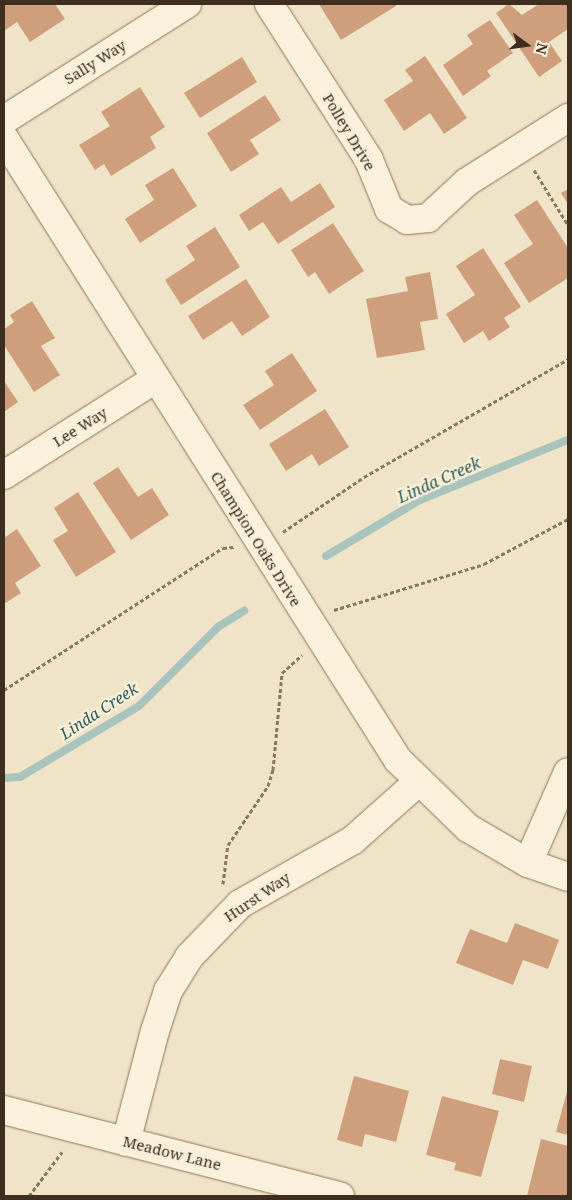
<!DOCTYPE html>
<html>
<head>
<meta charset="utf-8">
<style>
  body { margin:0 }
  #map { position:relative; width:572px; height:1200px; overflow:hidden; background:#f0e4c8; font-family:"Noto Serif",serif }
  div>[style] { position:absolute }
  [style*='--x'] { left:calc(var(--x)*1px); top:calc(var(--y)*1px); width:calc(var(--w)*1px); rotate:calc(var(--a)*1deg) }
  .stream>* { height:8px; margin:-4px; padding:0 4px; transform-origin:4px; border-radius:4px; background:#a9c4bc }
  .building>* { inset:0; background:#cf9f7d }
  .path>* { height:3px; margin-top:-1.5px; transform-origin:0; background:repeating-linear-gradient(90deg,#8d765c 0 4px,transparent 0 6.5px) }
  .roads { filter:drop-shadow(0 0 1px #8d765c) drop-shadow(0 0 1px #8d765c) }
  .minor>* { height:28px; margin:-14px; padding:0 14px; transform-origin:14px; border-radius:14px; background:#faf1dc }
  span { translate:-50% -50%; white-space:nowrap; text-align:center; line-height:1.15; -webkit-text-stroke:5px #f7eed8; paint-order:stroke }
  .street-label { font-size:15px; color:#3d2e20 }
  .water-label { font-size:16px; color:#2f5d5a; font-style:italic }
  .frame { position:absolute; inset:0; border:5px solid #3d2e20; pointer-events:none }
  .north { position:absolute; left:502px; top:20px; width:50px; height:50px; -webkit-text-stroke:4px #f7eed8; paint-order:stroke; rotate:104deg; font-size:14px; font-weight:700; line-height:20px; text-align:center; color:#3d2e20 }
  .north::after { content:''; display:block; margin:auto; width:18px; height:22px; background:#3d2e20; clip-path:polygon(50% 0,100% 100%,50% 72%,0 100%) }
</style>
</head>
<body>
<div id="map">
  <div class="stream">
    <div style="--x:326;--y:556;--w:109;--a:-30.8"></div>
    <div style="--x:420;--y:500;--w:160;--a:-22.1"></div>
    <div style="--x:4;--y:778;--w:16;--a:-4"></div>
    <div style="--x:20;--y:777;--w:139;--a:-30.8"></div>
    <div style="--x:139;--y:706;--w:112;--a:-45"></div>
    <div style="--x:218;--y:627;--w:31;--a:-32"></div>
  </div>
  <div class="building">
    <div style="clip-path:polygon(4px 4px,55px 4px,65px 19px,30px 42px,17px 22px,4px 31px)"></div>
    <div style="clip-path:polygon(319px 4px,395px 4px,396px 6px,341px 40px)"></div>
    <div style="clip-path:polygon(509px 4px,522px 15px,539px 4px,568px 4px,568px 29px,549px 42px,562px 61px,539px 77px,496px 13px)"></div>
    <div style="clip-path:polygon(490px 20px,513px 53px,487px 71px,491px 76px,463px 96px,443px 65px,473px 44px,467px 35px)"></div>
    <div style="clip-path:polygon(425px 56px,467px 118px,444px 134px,430px 113px,404px 131px,384px 100px,413px 81px,405px 70px)"></div>
    <div style="clip-path:polygon(242px 57px,257px 82px,200px 118px,184px 93px)"></div>
    <div style="clip-path:polygon(140px 87px,165px 127px,150px 137px,156px 148px,111px 176px,104px 164px,95px 170px,79px 145px,110px 126px,101px 112px)"></div>
    <div style="clip-path:polygon(265px 95px,281px 120px,250px 140px,259px 154px,231px 172px,207px 133px)"></div>
    <div style="clip-path:polygon(173px 168px,197px 206px,140px 243px,125px 219px,154px 200px,145px 185px)"></div>
    <div style="clip-path:polygon(320px 183px,335px 207px,278px 244px,263px 222px,249px 231px,239px 215px,281px 187px,291px 202px)"></div>
    <div style="clip-path:polygon(568px 189px,568px 204px,561px 193px)"></div>
    <div style="clip-path:polygon(537px 200px,568px 248px,568px 278px,529px 303px,504px 263px,533px 244px,514px 215px)"></div>
    <div style="clip-path:polygon(333px 223px,364px 271px,329px 294px,315px 272px,308px 277px,291px 250px)"></div>
    <div style="clip-path:polygon(215px 227px,240px 267px,181px 305px,165px 280px,195px 260px,186px 246px)"></div>
    <div style="clip-path:polygon(483px 248px,521px 307px,504px 318px,510px 327px,489px 341px,483px 331px,464px 343px,446px 314px,475px 295px,456px 266px)"></div>
    <div style="clip-path:polygon(430px 272px,438px 319px,420px 322px,425px 350px,377px 358px,366px 299px,408px 291px,405px 277px)"></div>
    <div style="clip-path:polygon(246px 279px,270px 317px,242px 336px,232px 321px,203px 340px,188px 316px)"></div>
    <div style="clip-path:polygon(32px 301px,55px 338px,41px 346px,60px 375px,34px 392px,4px 345px,4px 329px,14px 322px,10px 315px)"></div>
    <div style="clip-path:polygon(292px 353px,317px 391px,260px 430px,243px 405px,274px 385px,265px 371px)"></div>
    <div style="clip-path:polygon(4px 381px,18px 402px,4px 412px)"></div>
    <div style="clip-path:polygon(325px 409px,349px 447px,319px 466px,312px 454px,286px 471px,269px 444px)"></div>
    <div style="clip-path:polygon(118px 467px,138px 497px,152px 488px,169px 515px,131px 540px,93px 483px)"></div>
    <div style="clip-path:polygon(78px 492px,116px 552px,76px 577px,53px 540px,68px 531px,54px 508px)"></div>
    <div style="clip-path:polygon(17px 529px,41px 566px,15px 583px,21px 593px,4px 604px,4px 538px)"></div>
    <div style="clip-path:polygon(515px 923px,559px 940px,548px 969px,523px 960px,513px 985px,456px 963px,470px 929px,507px 943px)"></div>
    <div style="clip-path:polygon(500px 1059px,532px 1066px,524px 1102px,492px 1094px)"></div>
    <div style="clip-path:polygon(354px 1076px,409px 1091px,396px 1142px,365px 1134px,362px 1147px,337px 1140px)"></div>
    <div style="clip-path:polygon(568px 1088px,568px 1135px,556px 1132px)"></div>
    <div style="clip-path:polygon(442px 1096px,499px 1111px,481px 1177px,454px 1170px,456px 1163px,426px 1155px)"></div>
    <div style="clip-path:polygon(541px 1139px,568px 1146px,568px 1196px,527px 1196px)"></div>
  </div>
  <div class="path">
    <div style="--x:534;--y:170;--w:65;--a:58.3"></div>
    <div style="--x:283;--y:532;--w:98;--a:-34.2"></div>
    <div style="--x:364;--y:477;--w:236;--a:-30"></div>
    <div style="--x:334;--y:610;--w:157;--a:-17"></div>
    <div style="--x:484;--y:564;--w:95;--a:-28.2"></div>
    <div style="--x:4;--y:690;--w:261;--a:-33"></div>
    <div style="--x:223;--y:548;--w:11;--a:-5"></div>
    <div style="--x:223;--y:884;--w:39;--a:-83"></div>
    <div style="--x:228;--y:845;--w:71;--a:-55.9"></div>
    <div style="--x:268;--y:786;--w:17;--a:-73"></div>
    <div style="--x:273;--y:770;--w:97;--a:-84.7"></div>
    <div style="--x:282;--y:673;--w:27;--a:-42"></div>
    <div style="--x:29;--y:1196;--w:55;--a:-53.1"></div>
  </div>
  <div class="roads">
    <div class="minor">
      <div style="--x:269;--y:4;--w:185;--a:57.3"></div>
      <div style="--x:369;--y:160;--w:53;--a:67.8"></div>
      <div style="--x:389;--y:209;--w:21;--a:31"></div>
      <div style="--x:407;--y:220;--w:21;--a:-5"></div>
      <div style="--x:428;--y:218;--w:53;--a:-42.7"></div>
      <div style="--x:467;--y:182;--w:120;--a:-32.4"></div>
      <div style="--x:4;--y:120;--w:217;--a:-32.4"></div>
      <div style="--x:4;--y:138;--w:736;--a:57.65"></div>
      <div style="--x:398;--y:760;--w:98;--a:44.2"></div>
      <div style="--x:468;--y:828;--w:69;--a:30.3"></div>
      <div style="--x:528;--y:863;--w:42;--a:19.3"></div>
      <div style="--x:4;--y:475;--w:179;--a:-32.4"></div>
      <div style="--x:528;--y:863;--w:99;--a:-66.3"></div>
      <div style="--x:4;--y:1110;--w:347;--a:14.4"></div>
      <div style="--x:126;--y:1142;--w:115;--a:-75.4"></div>
      <div style="--x:155;--y:1031;--w:42;--a:-72"></div>
      <div style="--x:168;--y:991;--w:40;--a:-58"></div>
      <div style="--x:189;--y:957;--w:74;--a:-46.1"></div>
      <div style="--x:240;--y:904;--w:130;--a:-29.5"></div>
      <div style="--x:353;--y:840;--w:86;--a:-41.7"></div>
    </div>
  </div>
  <div class="street-label">
    <span style="left:95px;top:62px;rotate:-32deg">Sally Way</span>
    <span style="left:349px;top:132px;rotate:59deg">Polley Drive</span>
    <span style="left:80px;top:427px;rotate:-32deg">Lee Way</span>
    <span style="left:256px;top:539px;rotate:58deg">Champion Oaks Drive</span>
    <span style="left:257px;top:897px;rotate:-34deg">Hurst Way</span>
    <span style="left:172px;top:1153px;rotate:14deg">Meadow Lane</span>
  </div>
  <div class="water-label">
    <span style="left:439px;top:480px;rotate:-24deg">Linda Creek</span>
    <span style="left:99px;top:711px;rotate:-33deg">Linda Creek</span>
  </div>
  <div class="frame"></div>
  <div class="north">N</div>
</div>
</body>
</html>
